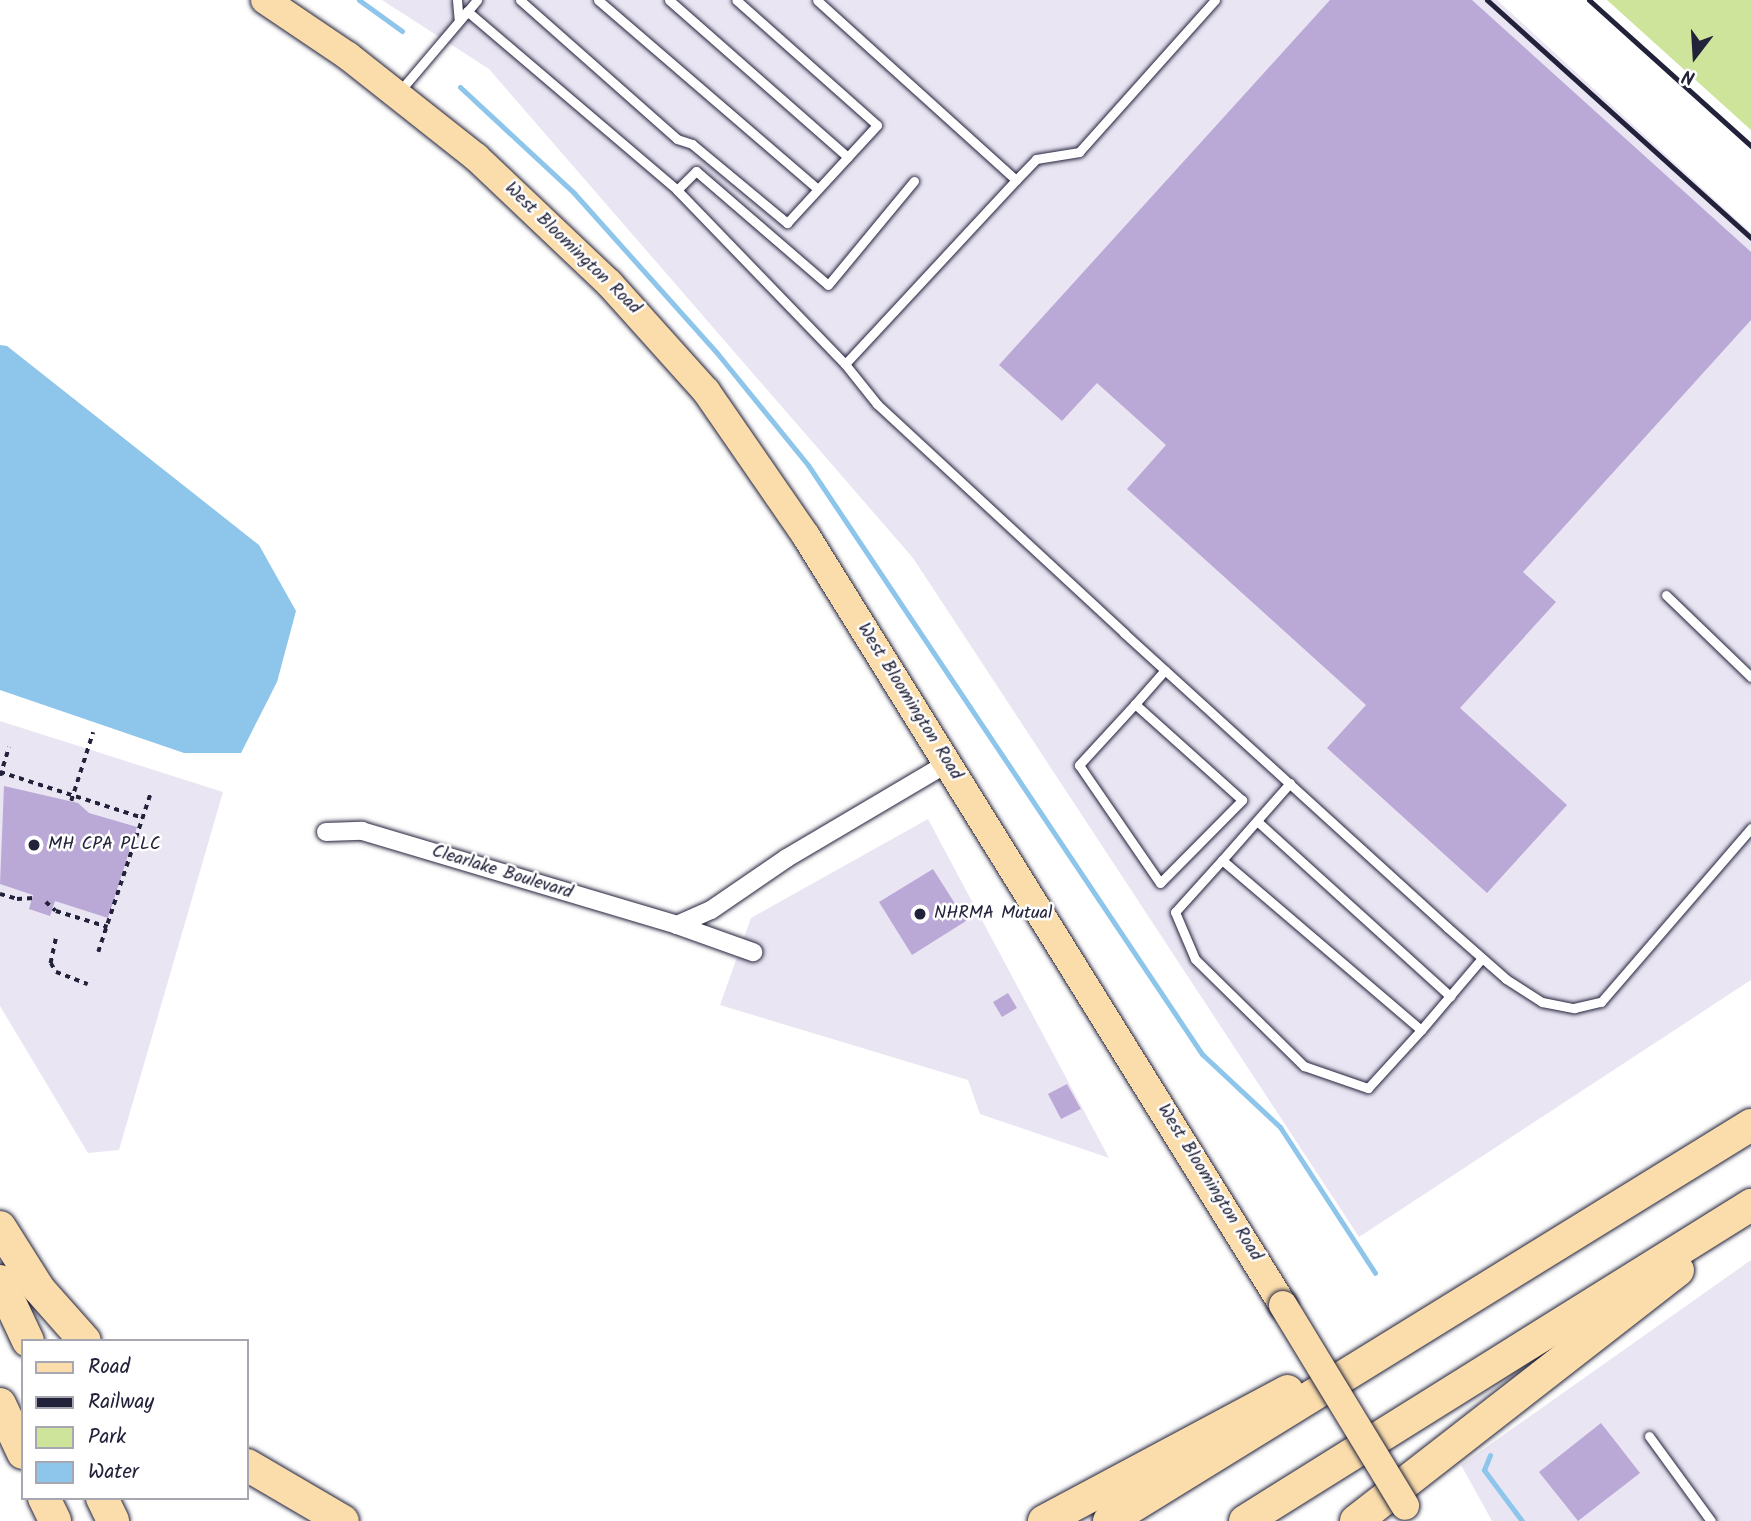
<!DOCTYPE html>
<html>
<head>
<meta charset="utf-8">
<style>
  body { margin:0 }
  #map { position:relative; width:1751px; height:1521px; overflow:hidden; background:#fff; font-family:Kalam,sans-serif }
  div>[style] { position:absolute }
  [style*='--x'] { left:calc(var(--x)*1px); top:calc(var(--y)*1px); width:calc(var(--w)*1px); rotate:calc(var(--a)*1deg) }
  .built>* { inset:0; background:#eae5f3 }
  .green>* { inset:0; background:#cde49a }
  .water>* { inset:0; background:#8dc5eb }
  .stream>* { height:5px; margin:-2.5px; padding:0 2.5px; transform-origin:2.5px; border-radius:2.5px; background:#8dc5eb }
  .building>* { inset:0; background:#baa8d7 }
  .path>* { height:3.5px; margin-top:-1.75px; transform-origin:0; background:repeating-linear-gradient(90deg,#22223b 0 5px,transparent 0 10px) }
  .roads { filter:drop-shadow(0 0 2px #22223b) drop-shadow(0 0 2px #22223b) }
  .service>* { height:9px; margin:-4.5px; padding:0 4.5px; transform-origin:4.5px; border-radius:4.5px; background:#fff }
  .minor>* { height:18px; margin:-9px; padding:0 9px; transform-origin:9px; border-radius:9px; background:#fff }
  .primary>* { height:28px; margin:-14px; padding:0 14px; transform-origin:14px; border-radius:14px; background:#fbddab }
  .motorway>* { height:32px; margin:-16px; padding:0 16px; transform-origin:16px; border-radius:16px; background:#fbddab }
  .rail>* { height:5px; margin:-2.5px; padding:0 2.5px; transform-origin:2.5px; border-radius:2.5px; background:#22223b }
  .bridges { filter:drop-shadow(0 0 2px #22223b) drop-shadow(0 0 2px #22223b) }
  .primary-bridge>* { height:28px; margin:-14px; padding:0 14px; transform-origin:14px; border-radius:14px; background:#fbddab }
  .dots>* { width:19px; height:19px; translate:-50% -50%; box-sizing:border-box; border:4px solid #fff; border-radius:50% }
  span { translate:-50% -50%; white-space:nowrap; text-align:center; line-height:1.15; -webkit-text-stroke:5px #fff; paint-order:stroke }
  .street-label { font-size:18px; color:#22223b }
  .poi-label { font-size:18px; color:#22223b }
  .left { translate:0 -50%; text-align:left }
  .legend { position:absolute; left:21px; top:1339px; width:228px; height:161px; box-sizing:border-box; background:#fff; border:2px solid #a7a7b1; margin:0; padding:9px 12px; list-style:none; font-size:21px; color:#22223b }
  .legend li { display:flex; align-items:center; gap:14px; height:35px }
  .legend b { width:35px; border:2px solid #a7a7b1 }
  .north { position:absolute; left:1660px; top:21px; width:70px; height:70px; -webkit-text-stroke:5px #fff; paint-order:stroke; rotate:197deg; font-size:19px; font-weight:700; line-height:28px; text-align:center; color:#22223b }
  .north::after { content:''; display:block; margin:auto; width:24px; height:32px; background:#22223b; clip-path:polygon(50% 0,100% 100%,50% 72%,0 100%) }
</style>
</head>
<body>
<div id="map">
  <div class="built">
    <div style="clip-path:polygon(382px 0,1497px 0,1751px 233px,1751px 980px,1359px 1237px,913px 558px,489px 69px)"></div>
    <div style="clip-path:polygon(0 721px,223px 792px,119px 1150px,88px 1153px,0 1006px)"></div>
    <div style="clip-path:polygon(928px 819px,1109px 1158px,980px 1114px,968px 1080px,720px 1005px,751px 918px)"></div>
    <div style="clip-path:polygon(1751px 1260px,1751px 1521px,1492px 1521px,1461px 1465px)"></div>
  </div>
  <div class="green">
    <div style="clip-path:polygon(1607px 0,1751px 0,1751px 130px)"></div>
  </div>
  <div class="water">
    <div style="clip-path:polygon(0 345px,7px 346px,259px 545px,296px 611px,277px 682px,241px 753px,184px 753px,0 690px)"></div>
  </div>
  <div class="stream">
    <div style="--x:359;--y:0;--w:53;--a:35.8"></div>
    <div style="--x:460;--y:87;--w:156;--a:42.9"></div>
    <div style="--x:574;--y:193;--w:215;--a:48.2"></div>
    <div style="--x:717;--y:353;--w:144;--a:50.9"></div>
    <div style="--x:808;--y:465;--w:709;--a:56.22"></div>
    <div style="--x:1202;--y:1054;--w:107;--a:43.1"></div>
    <div style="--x:1280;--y:1127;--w:174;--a:56.9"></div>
    <div style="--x:1490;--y:1455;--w:16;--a:112"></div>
    <div style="--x:1484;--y:1470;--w:64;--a:53.3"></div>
  </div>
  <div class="building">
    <div style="clip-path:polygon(1330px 0,1472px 0,1751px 252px,1751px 320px,1523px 572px,1556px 602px,1460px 708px,1567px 805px,1487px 893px,1327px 748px,1366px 705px,1127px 489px,1166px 445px,1097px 383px,1062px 421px,999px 365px)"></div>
    <div style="clip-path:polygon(4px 786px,78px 803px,89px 813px,137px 827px,108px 918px,55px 901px,50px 916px,29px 909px,33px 895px,0 884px)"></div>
    <div style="clip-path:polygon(933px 869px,966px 921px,912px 955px,879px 902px)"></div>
    <div style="clip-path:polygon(1008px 993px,1017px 1008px,1002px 1017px,993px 1002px)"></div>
    <div style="clip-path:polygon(1067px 1084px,1081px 1109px,1061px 1119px,1048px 1094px)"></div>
    <div style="clip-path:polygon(1601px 1423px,1640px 1473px,1578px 1521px,1539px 1472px)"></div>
  </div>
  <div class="path">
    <div style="--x:0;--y:772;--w:150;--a:17.8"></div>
    <div style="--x:0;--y:776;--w:30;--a:-73"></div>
    <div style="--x:71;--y:801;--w:72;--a:-72.3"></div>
    <div style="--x:0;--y:894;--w:18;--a:16"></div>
    <div style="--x:17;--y:899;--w:17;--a:-3"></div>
    <div style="--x:46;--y:902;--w:13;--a:42"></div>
    <div style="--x:56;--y:911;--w:54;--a:17.1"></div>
    <div style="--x:56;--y:939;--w:25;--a:102"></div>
    <div style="--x:51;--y:963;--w:10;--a:61"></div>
    <div style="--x:56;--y:972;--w:34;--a:21"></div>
    <div style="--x:98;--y:952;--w:169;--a:-71.7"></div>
  </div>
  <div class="roads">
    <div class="service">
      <div style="--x:457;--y:0;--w:21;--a:85"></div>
      <div style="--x:520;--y:0;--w:210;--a:41.5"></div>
      <div style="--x:677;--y:139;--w:16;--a:18"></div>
      <div style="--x:692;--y:144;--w:124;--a:39.7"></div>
      <div style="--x:787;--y:223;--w:133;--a:-47.4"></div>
      <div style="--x:877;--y:125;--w:188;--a:-138.4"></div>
      <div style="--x:598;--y:0;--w:290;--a:40.7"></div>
      <div style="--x:669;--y:0;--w:238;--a:41.3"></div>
      <div style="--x:467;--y:11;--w:276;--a:40.4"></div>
      <div style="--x:677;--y:190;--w:242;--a:46"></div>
      <div style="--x:845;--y:364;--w:251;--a:-47.1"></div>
      <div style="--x:1016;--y:180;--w:268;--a:-137.9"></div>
      <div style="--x:399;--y:92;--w:121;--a:-49.7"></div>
      <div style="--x:1016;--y:180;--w:29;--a:-46"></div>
      <div style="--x:1036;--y:159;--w:44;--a:-9.2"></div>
      <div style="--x:1079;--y:152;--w:204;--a:-48.2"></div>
      <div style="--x:677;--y:190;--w:27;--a:-45"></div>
      <div style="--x:696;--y:171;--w:174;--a:40.8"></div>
      <div style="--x:828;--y:285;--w:135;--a:-50.4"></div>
      <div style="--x:845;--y:364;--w:51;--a:51.3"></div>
      <div style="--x:877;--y:404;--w:337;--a:42.8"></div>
      <div style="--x:1124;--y:633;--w:437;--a:42.3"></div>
      <div style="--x:1447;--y:927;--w:79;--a:41.4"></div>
      <div style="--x:1506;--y:979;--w:43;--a:32.6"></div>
      <div style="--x:1542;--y:1002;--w:33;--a:11"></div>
      <div style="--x:1574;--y:1008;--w:28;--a:-13"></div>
      <div style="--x:1601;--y:1002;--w:230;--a:-49.2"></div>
      <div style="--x:1666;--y:595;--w:118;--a:44"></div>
      <div style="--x:1135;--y:704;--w:83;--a:132.6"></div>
      <div style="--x:1079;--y:765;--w:143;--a:55.5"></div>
      <div style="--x:1160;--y:883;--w:117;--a:-45.3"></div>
      <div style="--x:1242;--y:800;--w:144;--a:-138.1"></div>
      <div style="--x:1135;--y:704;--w:45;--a:-48.6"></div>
      <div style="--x:1290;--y:783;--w:103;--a:131.4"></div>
      <div style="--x:1222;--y:860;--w:262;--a:40.5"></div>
      <div style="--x:1421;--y:1030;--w:94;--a:-49.7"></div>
      <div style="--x:1257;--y:821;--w:261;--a:42.2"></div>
      <div style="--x:1222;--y:860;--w:70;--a:132.1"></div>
      <div style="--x:1175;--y:912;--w:51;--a:66.9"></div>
      <div style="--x:1195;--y:959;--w:153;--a:44.5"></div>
      <div style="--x:1304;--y:1066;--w:68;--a:19"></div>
      <div style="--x:1368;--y:1088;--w:79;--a:-47.6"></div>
      <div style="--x:1649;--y:1436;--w:105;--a:53.9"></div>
    </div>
    <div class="minor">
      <div style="--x:326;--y:832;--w:36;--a:-2"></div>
      <div style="--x:362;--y:831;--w:329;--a:16.6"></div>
      <div style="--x:677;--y:925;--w:37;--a:-24"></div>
      <div style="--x:711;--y:910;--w:92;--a:-34.4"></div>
      <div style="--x:787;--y:858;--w:185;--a:-30.6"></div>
      <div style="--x:677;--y:925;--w:81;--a:19.6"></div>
    </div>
    <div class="primary">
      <div style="--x:265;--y:0;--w:100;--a:34"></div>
      <div style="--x:348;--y:56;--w:163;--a:38.3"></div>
      <div style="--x:476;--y:157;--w:183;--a:43.5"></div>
      <div style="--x:609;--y:283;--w:145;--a:48.1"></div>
      <div style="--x:706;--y:391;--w:176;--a:55.4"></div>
      <div style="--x:806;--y:536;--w:905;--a:58.19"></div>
    </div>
    <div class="motorway">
      <div style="--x:0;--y:1227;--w:73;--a:57.8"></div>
      <div style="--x:39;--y:1289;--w:69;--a:48.5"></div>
      <div style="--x:0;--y:1281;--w:66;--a:65"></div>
      <div style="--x:0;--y:1404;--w:54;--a:64.9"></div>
      <div style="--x:247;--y:1465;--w:111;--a:30.3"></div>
      <div style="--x:44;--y:1498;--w:25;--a:64"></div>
      <div style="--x:102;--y:1498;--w:25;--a:64"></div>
      <div style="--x:1044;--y:1521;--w:276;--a:-28.1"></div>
      <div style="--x:1109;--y:1521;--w:754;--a:-31.67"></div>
      <div style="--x:1245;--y:1521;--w:597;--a:-31.99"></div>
      <div style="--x:1356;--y:1521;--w:408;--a:-37.9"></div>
    </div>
  </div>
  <div class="rail">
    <div style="--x:1487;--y:0;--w:355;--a:42"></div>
    <div style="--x:1589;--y:0;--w:218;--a:42"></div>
  </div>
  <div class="bridges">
    <div class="primary-bridge">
      <div style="--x:1283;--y:1305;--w:235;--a:58.7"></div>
    </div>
  </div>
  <div class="dots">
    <div style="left:34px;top:845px;background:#22223b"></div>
    <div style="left:920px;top:914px;background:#22223b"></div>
  </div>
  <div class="street-label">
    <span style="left:572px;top:249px;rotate:44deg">West Bloomington Road</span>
    <span style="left:909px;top:702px;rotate:58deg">West Bloomington Road</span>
    <span style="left:502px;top:873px;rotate:17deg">Clearlake Boulevard</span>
    <span style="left:1209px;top:1183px;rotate:58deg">West Bloomington Road</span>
  </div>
  <div class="poi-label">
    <span class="left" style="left:48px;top:845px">MH CPA PLLC</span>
    <span class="left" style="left:934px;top:914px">NHRMA Mutual</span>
  </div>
  <ul class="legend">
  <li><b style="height:9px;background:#fbddab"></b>Road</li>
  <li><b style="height:9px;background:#22223b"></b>Railway</li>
  <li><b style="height:19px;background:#cde49a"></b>Park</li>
  <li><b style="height:19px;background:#8dc5eb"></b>Water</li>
  </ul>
  <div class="north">N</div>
</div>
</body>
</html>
